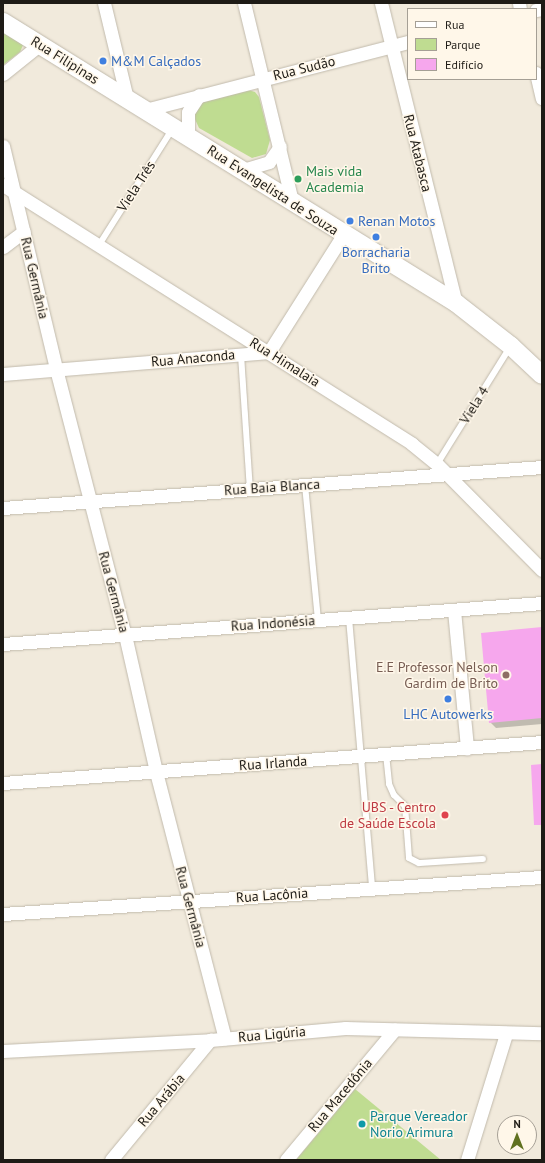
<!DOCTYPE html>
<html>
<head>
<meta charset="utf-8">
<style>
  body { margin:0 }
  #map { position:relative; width:545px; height:1163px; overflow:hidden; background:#f1eadc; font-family:"PT Sans",sans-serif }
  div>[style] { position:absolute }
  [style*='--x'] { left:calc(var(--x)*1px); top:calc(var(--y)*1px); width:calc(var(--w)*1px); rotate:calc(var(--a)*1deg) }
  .green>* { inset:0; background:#bfdc91 }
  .shadow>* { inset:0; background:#0003 }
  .building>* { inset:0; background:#f6a7ed }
  .roads { filter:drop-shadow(0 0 1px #c1baac) drop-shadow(0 0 1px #c1baac) }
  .lane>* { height:6px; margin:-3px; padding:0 3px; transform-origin:3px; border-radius:3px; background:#fff }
  .street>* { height:13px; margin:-6.5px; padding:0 6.5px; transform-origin:6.5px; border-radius:6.5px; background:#fff }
  .secondary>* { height:18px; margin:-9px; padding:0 9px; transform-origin:9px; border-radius:9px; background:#fff }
  .dots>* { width:11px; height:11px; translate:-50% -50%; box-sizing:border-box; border:2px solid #fff7e9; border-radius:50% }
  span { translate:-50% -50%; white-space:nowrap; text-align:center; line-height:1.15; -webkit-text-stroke:3px #fff7e9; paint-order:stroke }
  .street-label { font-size:14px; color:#1e1b16 }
  .shop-label { font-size:14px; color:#366cbe }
  .left { translate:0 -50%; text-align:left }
  .leisure-label { font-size:14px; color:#27864d }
  .education-label { font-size:14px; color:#785e54 }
  .right { translate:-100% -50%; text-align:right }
  .health-label { font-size:14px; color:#be3a42 }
  .culture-label { font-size:14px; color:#0d838f }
  .frame { position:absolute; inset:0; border:4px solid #1e1b16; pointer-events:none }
  .legend { position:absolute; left:407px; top:8px; width:130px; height:72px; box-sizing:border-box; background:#fff7e9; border:1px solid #a59f95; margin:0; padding:5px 7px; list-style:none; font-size:12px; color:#1e1b16 }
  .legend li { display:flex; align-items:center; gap:8px; height:20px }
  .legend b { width:20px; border:1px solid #a59f95 }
  .north { position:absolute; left:497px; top:1115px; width:40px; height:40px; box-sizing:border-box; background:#fff7e9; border:1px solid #a59f95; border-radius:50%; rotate:0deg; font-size:11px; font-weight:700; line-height:16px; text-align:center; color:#1e1b16 }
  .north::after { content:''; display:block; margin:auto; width:14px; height:18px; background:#60711f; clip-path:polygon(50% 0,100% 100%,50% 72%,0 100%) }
</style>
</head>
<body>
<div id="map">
  <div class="green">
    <div style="clip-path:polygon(3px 29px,23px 45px,20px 52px,3px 65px)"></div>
    <div style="clip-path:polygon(248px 90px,255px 92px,259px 97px,270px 140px,266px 154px,252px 158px,199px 128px,194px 117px,197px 107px,206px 100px)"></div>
    <div style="clip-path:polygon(355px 1089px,441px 1160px,296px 1160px)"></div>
  </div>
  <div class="shadow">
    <div style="clip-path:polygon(542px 628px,542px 724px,496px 728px,490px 722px)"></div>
  </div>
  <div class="building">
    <div style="clip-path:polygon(542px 627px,542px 718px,489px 723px,481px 633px)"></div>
    <div style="clip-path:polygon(542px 764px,542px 825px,534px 825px,531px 765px)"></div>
  </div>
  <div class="roads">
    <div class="lane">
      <div style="--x:99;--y:245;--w:138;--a:-57.7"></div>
      <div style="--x:241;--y:355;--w:134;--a:86.2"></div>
      <div style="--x:437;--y:464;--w:138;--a:-58"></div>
      <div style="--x:305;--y:485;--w:136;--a:84.5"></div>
      <div style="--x:349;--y:618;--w:271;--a:85.1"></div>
      <div style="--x:386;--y:754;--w:30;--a:84"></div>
      <div style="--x:389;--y:784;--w:12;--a:66"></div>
      <div style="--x:394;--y:795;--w:16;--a:45"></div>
      <div style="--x:405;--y:806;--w:52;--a:85.6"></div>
      <div style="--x:409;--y:858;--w:11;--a:27"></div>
      <div style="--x:419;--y:863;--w:64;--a:-3.6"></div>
    </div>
    <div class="street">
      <div style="--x:104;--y:3;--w:99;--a:76.5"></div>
      <div style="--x:244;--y:3;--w:204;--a:76.4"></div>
      <div style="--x:381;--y:3;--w:309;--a:76"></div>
      <div style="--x:519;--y:3;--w:6;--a:81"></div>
      <div style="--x:536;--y:10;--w:6;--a:-9"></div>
      <div style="--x:536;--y:73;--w:26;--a:77"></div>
      <div style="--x:3;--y:74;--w:46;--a:-38.9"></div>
      <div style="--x:145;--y:110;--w:272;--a:-14.5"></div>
      <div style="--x:188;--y:136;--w:24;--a:-90"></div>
      <div style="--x:188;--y:112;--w:20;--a:-57"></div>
      <div style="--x:3;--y:146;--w:229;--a:76.6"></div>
      <div style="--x:56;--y:369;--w:275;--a:75.5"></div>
      <div style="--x:125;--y:635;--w:140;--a:77.2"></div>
      <div style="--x:156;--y:772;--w:275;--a:75.5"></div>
      <div style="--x:243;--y:170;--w:27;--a:-17"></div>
      <div style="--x:269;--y:162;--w:19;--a:-55"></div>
      <div style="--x:3;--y:185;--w:484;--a:32.3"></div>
      <div style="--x:412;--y:444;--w:32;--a:39"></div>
      <div style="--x:437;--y:464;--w:149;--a:45.3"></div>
      <div style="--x:3;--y:247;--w:26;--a:-37"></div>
      <div style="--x:3;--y:374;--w:267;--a:-4.7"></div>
      <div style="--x:269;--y:352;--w:138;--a:-57.7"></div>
      <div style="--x:3;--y:508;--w:541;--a:-4.35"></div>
      <div style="--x:454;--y:610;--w:139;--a:84.6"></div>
      <div style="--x:3;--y:644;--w:541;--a:-4.35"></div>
      <div style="--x:3;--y:783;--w:541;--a:-4.35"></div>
      <div style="--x:3;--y:914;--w:540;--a:-3.93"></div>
      <div style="--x:3;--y:1051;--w:207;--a:-3"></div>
      <div style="--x:210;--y:1040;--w:136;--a:-5.1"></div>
      <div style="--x:345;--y:1028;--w:197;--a:1.5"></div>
      <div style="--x:111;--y:1160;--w:156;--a:-50.5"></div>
      <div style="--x:286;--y:1160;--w:170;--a:-50.2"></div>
      <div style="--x:467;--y:1160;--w:132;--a:-72.8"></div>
    </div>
    <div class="secondary">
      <div style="--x:3;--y:22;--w:533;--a:31.81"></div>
      <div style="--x:456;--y:303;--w:70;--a:38"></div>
      <div style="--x:511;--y:346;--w:42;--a:43.1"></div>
    </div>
  </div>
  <div class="dots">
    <div style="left:103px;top:61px;background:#3f7fe0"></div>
    <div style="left:298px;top:179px;background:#2e9e5b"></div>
    <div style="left:350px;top:221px;background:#3f7fe0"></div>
    <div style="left:376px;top:237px;background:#3f7fe0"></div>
    <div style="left:506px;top:675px;background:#8d6e63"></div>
    <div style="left:448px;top:699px;background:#3f7fe0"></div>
    <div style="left:445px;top:815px;background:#e0444e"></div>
    <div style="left:362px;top:1124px;background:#0f9aa8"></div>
  </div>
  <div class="street-label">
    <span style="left:65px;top:60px;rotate:32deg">Rua Filipinas</span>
    <span style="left:304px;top:68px;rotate:-14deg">Rua Sudão</span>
    <span style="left:418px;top:153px;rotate:76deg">Rua Atabasca</span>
    <span style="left:136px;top:186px;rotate:-57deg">Viela Três</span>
    <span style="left:273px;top:190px;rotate:33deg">Rua Evangelista de Souza</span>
    <span style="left:35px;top:278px;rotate:77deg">Rua Germânia</span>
    <span style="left:193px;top:358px;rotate:-5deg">Rua Anaconda</span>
    <span style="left:285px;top:362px;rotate:32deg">Rua Himalaia</span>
    <span style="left:474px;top:405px;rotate:-58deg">Viela 4</span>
    <span style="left:272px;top:487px;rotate:-4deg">Rua Baia Blanca</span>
    <span style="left:114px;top:592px;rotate:75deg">Rua Germânia</span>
    <span style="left:273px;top:623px;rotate:-4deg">Rua Indonésia</span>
    <span style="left:273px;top:763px;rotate:-4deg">Rua Irlanda</span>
    <span style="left:272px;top:895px;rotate:-4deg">Rua Lacônia</span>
    <span style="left:191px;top:907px;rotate:75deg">Rua Germânia</span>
    <span style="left:272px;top:1034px;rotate:-5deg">Rua Ligúria</span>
    <span style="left:340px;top:1095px;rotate:-50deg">Rua Macedônia</span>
    <span style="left:161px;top:1100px;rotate:-50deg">Rua Arábia</span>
  </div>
  <div class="shop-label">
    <span class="left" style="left:111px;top:61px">M&amp;M Calçados</span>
    <span class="left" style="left:358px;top:221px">Renan Motos</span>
    <span style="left:376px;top:260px">Borracharia<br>Brito</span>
    <span style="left:448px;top:714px">LHC Autowerks</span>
  </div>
  <div class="leisure-label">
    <span class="left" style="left:306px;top:179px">Mais vida<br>Academia</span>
  </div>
  <div class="education-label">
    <span class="right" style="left:498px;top:675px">E.E Professor Nelson<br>Gardim de Brito</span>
  </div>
  <div class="health-label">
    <span class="right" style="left:436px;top:815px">UBS - Centro<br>de Saúde Escola</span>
  </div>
  <div class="culture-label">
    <span class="left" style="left:370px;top:1124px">Parque Vereador<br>Norio Arimura</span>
  </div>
  <div class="frame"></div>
  <ul class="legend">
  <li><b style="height:5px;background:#fff"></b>Rua</li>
  <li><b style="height:11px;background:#bfdc91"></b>Parque</li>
  <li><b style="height:11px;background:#f6a7ed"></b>Edifício</li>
  </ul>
  <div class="north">N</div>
</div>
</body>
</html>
